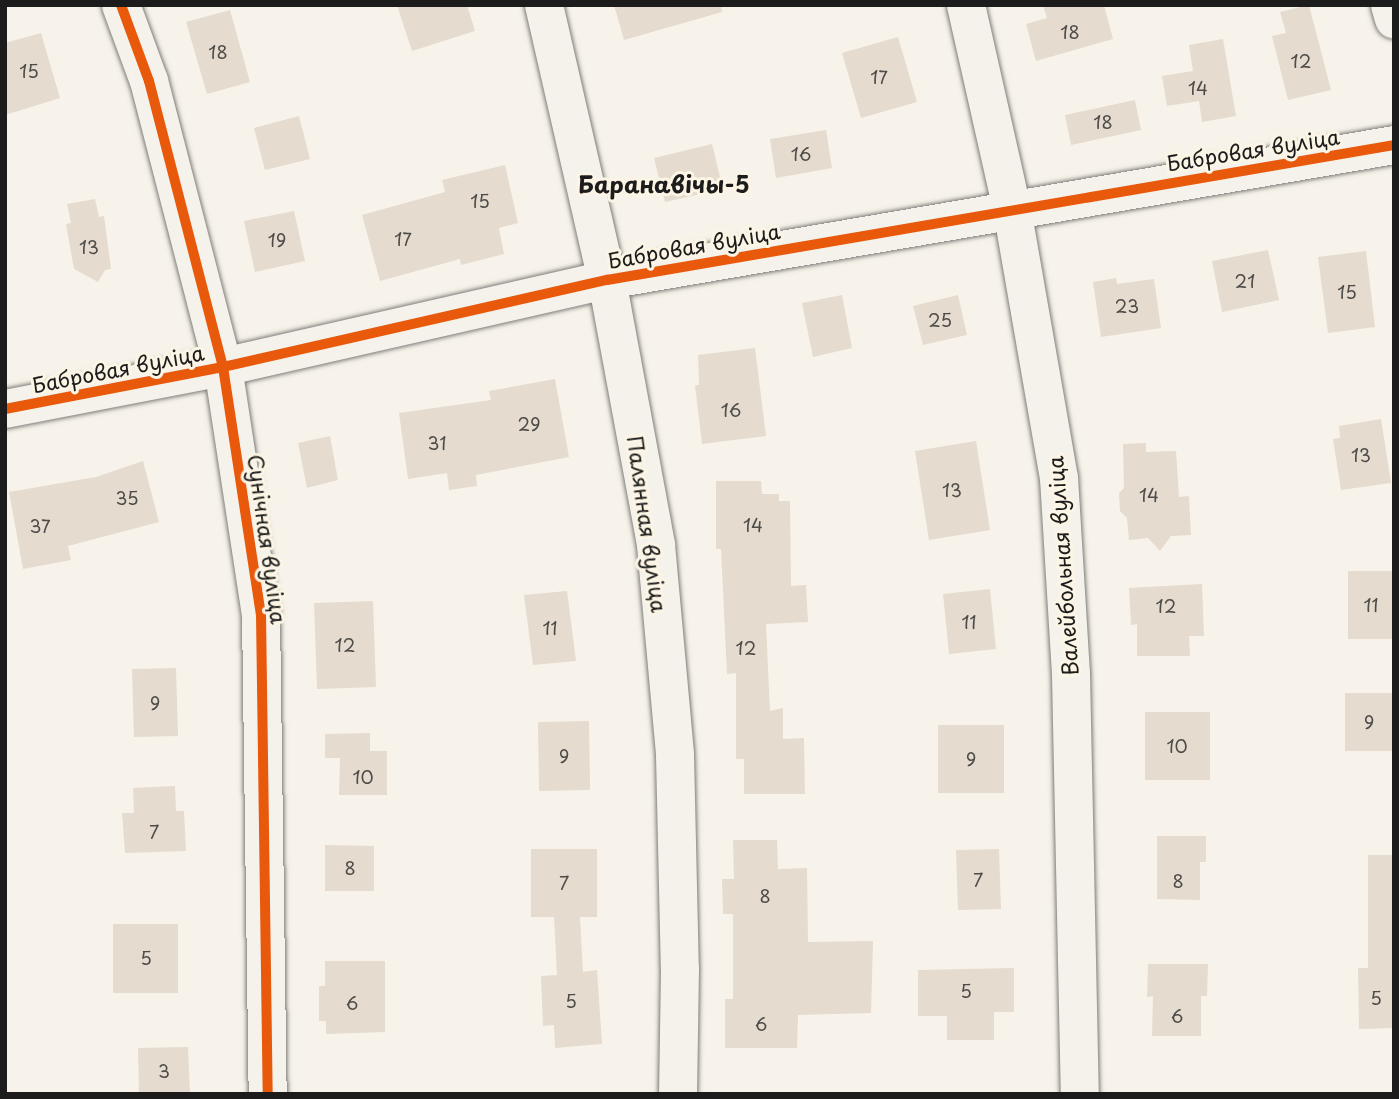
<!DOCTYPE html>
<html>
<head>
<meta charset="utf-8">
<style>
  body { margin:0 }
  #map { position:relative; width:1399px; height:1099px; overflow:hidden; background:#f7f3ea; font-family:"Playpen Sans",sans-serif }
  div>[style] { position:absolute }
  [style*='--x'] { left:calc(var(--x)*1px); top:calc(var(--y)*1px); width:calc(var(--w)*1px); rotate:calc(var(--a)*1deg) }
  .building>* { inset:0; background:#e5dbcf }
  .roads { filter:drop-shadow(0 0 2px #7f7d79) drop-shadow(0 0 2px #7f7d79) }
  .minor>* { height:38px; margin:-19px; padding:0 19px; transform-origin:19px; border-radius:19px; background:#f5f2ec }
  .cycleway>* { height:10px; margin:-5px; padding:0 5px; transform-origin:5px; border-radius:5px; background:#e8590c }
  span { translate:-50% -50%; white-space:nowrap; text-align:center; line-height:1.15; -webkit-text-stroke:6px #fcf5e5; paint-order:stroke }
  .number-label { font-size:18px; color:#4e4c49 }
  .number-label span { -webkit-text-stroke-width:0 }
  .street-label { font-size:21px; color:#1c1c1c }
  .neighbourhood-label { font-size:23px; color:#1c1c1c; font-weight:700 }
  .frame { position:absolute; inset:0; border:7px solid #1c1c1c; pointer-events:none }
</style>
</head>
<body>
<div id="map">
  <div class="building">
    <div style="clip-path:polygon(397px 5px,467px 5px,475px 31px,412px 51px)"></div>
    <div style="clip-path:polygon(614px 5px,721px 5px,722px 12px,624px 40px)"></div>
    <div style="clip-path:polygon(1043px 5px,1104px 5px,1113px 39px,1036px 61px,1026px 24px,1047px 18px)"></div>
    <div style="clip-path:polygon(1309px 5px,1331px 90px,1288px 100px,1272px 36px,1286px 33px,1280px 12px)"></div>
    <div style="clip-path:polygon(230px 10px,250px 82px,207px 94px,186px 22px)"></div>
    <div style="clip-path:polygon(41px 33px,60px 98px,5px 115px,5px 43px)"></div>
    <div style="clip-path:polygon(898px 37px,917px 102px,861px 118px,842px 53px)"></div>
    <div style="clip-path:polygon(1223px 39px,1236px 116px,1202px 122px,1199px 101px,1167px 106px,1162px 76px,1193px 71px,1189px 45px)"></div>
    <div style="clip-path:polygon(1135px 100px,1141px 130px,1071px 145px,1065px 115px)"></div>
    <div style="clip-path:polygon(299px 116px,310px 159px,265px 170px,254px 128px)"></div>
    <div style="clip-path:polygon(826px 130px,832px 168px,776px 178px,770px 139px)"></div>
    <div style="clip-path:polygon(712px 144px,723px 189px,665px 202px,654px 158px)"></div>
    <div style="clip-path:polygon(505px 165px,518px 223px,499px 228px,504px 254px,461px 265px,460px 259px,380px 281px,362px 215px,445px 192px,442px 180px)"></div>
    <div style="clip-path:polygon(95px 199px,99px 217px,104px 216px,111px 269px,105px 270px,98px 282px,74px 269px,66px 224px,71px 223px,67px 204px)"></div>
    <div style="clip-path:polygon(294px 211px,305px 261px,255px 272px,244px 221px)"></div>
    <div style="clip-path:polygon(1268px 250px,1279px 300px,1222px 312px,1212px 261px)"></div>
    <div style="clip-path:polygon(1366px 251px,1375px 327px,1328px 333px,1318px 257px)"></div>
    <div style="clip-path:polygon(1116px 278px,1117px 284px,1154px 279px,1161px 328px,1101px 337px,1093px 282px)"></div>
    <div style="clip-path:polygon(842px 295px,852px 348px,813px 357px,802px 303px)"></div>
    <div style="clip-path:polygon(958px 295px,967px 335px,923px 345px,913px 306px)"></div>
    <div style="clip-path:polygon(755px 348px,766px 436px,702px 444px,695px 385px,699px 385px,698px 355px)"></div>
    <div style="clip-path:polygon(555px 379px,569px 457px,476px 475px,477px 486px,449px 490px,447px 473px,408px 479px,399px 413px,491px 400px,489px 391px)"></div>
    <div style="clip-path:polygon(1381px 419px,1391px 483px,1341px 490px,1333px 439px,1340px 438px,1339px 426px)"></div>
    <div style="clip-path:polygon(330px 436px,338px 480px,307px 488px,298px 443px)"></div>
    <div style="clip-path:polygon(976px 441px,990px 530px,929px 540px,915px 451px)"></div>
    <div style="clip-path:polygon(1146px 443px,1146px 452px,1176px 451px,1179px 497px,1189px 496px,1191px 535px,1171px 536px,1160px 551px,1148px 538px,1129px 540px,1127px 518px,1120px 511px,1119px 493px,1124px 488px,1123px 444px)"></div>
    <div style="clip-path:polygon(143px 461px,159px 522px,68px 546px,71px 560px,23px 569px,9px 492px,96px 477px)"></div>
    <div style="clip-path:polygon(716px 481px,761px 481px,762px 494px,779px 494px,779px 501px,790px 501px,791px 586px,806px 585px,808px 622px,766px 624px,770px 711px,783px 708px,783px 739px,804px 738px,805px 794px,744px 794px,744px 759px,736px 759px,736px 673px,727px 674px,721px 549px,716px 549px)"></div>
    <div style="clip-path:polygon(1348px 571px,1394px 571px,1394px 639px,1348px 639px)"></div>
    <div style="clip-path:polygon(1202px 584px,1204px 636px,1189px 636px,1190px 656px,1137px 656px,1137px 624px,1131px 625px,1129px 588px)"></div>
    <div style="clip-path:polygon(990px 589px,996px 649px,949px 654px,943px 594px)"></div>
    <div style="clip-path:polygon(567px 591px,576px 661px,533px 665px,524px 595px)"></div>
    <div style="clip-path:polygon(373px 601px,376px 687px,317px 689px,314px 603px)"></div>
    <div style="clip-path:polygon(176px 668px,178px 736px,134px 737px,132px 669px)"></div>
    <div style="clip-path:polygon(1345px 693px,1394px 693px,1394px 751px,1345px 751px)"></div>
    <div style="clip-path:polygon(1145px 712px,1210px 712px,1210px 780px,1145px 780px)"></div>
    <div style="clip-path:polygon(589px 721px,590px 790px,539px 791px,538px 722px)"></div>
    <div style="clip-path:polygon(938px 725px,1004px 725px,1004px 793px,938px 793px)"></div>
    <div style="clip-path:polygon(370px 733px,370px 751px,387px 751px,387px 795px,339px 795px,340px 758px,325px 758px,325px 734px)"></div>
    <div style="clip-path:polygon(175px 786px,176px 811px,184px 811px,186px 851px,125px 853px,122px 813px,134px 813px,133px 788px)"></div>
    <div style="clip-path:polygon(1157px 836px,1206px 836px,1206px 862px,1200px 862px,1200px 900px,1157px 899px)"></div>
    <div style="clip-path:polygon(733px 840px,777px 840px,778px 869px,807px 868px,808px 942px,873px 941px,871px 1013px,798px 1015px,797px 1048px,725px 1048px,725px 999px,733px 999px,733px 914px,723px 914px,722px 879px,734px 879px)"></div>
    <div style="clip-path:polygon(325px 845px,374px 846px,374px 891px,325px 891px)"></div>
    <div style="clip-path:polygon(531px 849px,597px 849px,597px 917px,580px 917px,583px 972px,597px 970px,602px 1044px,555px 1048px,554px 1025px,543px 1026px,541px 976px,557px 975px,554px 917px,531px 917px)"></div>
    <div style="clip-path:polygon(999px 849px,1001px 909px,958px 910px,956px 850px)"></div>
    <div style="clip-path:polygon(1368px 855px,1394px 855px,1394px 1028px,1359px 1029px,1358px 968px,1368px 968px)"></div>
    <div style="clip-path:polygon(113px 924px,178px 924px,178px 993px,113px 993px)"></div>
    <div style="clip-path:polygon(325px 961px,385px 961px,385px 1032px,326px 1034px,326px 1021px,319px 1021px,319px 986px,325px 986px)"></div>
    <div style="clip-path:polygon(1148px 964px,1208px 964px,1207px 996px,1201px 996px,1201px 1036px,1152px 1036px,1153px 996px,1147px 997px)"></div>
    <div style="clip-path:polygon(1014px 968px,1014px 1012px,994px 1012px,994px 1040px,947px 1040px,947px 1016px,918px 1016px,918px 970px)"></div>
    <div style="clip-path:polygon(188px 1047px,190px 1094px,139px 1094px,138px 1048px)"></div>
  </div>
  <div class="roads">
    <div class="minor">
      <div style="--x:121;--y:5;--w:81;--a:69.8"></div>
      <div style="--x:149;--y:81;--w:295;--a:75.5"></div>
      <div style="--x:223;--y:367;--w:250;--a:81.3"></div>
      <div style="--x:261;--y:614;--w:480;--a:89.2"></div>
      <div style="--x:544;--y:5;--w:282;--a:77.1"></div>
      <div style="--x:607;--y:280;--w:269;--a:79.5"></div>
      <div style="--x:656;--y:545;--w:211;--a:84.8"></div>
      <div style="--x:675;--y:755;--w:214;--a:88.7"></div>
      <div style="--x:680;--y:969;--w:125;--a:90.9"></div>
      <div style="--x:966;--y:5;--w:209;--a:77.3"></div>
      <div style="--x:1012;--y:209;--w:273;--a:80.1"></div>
      <div style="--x:1059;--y:478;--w:196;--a:86.5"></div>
      <div style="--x:1071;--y:674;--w:420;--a:88.8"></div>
      <div style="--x:1390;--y:5;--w:15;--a:74"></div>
      <div style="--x:5;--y:409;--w:222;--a:-10.9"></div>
      <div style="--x:223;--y:367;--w:394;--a:-12.8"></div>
      <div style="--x:607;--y:280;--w:798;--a:-9.73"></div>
    </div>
  </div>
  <div class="cycleway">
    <div style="--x:121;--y:5;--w:81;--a:69.8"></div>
    <div style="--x:149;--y:81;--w:295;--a:75.5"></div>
    <div style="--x:223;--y:367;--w:250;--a:81.3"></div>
    <div style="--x:261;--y:614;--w:480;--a:89.2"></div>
    <div style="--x:5;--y:409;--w:222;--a:-10.9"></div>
    <div style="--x:223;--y:367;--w:394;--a:-12.8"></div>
    <div style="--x:607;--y:280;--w:798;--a:-9.73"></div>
  </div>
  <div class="number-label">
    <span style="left:1070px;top:32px">18</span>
    <span style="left:218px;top:52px">18</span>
    <span style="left:1301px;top:61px">12</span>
    <span style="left:29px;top:71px">15</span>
    <span style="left:879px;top:77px">17</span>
    <span style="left:1198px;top:88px">14</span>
    <span style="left:1103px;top:122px">18</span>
    <span style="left:801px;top:154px">16</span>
    <span style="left:480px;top:201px">15</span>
    <span style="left:403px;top:239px">17</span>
    <span style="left:277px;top:240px">19</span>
    <span style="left:89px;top:247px">13</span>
    <span style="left:1245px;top:281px">21</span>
    <span style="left:1347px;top:292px">15</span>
    <span style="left:1127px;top:306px">23</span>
    <span style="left:940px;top:320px">25</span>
    <span style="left:731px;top:410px">16</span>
    <span style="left:529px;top:424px">29</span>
    <span style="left:437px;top:443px">31</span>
    <span style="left:1361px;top:455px">13</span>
    <span style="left:952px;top:490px">13</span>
    <span style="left:1149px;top:495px">14</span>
    <span style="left:127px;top:498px">35</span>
    <span style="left:753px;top:525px">14</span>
    <span style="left:40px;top:526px">37</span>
    <span style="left:1371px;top:605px">11</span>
    <span style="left:1166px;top:606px">12</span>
    <span style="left:969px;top:622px">11</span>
    <span style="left:550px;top:628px">11</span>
    <span style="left:345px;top:645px">12</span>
    <span style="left:746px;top:648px">12</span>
    <span style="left:155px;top:703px">9</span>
    <span style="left:1369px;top:722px">9</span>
    <span style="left:1177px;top:746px">10</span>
    <span style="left:564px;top:756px">9</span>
    <span style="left:971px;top:759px">9</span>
    <span style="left:363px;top:777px">10</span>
    <span style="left:154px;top:832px">7</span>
    <span style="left:350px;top:868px">8</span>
    <span style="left:978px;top:880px">7</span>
    <span style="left:1178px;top:881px">8</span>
    <span style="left:564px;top:883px">7</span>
    <span style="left:765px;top:896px">8</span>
    <span style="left:146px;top:958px">5</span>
    <span style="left:966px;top:991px">5</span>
    <span style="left:1376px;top:998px">5</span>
    <span style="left:571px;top:1001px">5</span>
    <span style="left:352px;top:1003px">6</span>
    <span style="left:1177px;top:1016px">6</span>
    <span style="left:761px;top:1024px">6</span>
    <span style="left:164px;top:1071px">3</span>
  </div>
  <div class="street-label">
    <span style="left:1253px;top:149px;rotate:-9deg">Бабровая вуліца</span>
    <span style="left:694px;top:245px;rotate:-10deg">Бабровая вуліца</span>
    <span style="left:118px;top:368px;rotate:-11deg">Бабровая вуліца</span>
    <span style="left:648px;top:524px;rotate:82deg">Палянная вуліца</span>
    <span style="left:268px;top:539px;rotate:82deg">Сунічная вуліца</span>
    <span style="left:1062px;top:566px;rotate:-94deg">Валейбольная вуліца</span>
  </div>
  <div class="neighbourhood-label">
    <span style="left:664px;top:184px">Баранавічы-5</span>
  </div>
  <div class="frame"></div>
</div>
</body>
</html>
